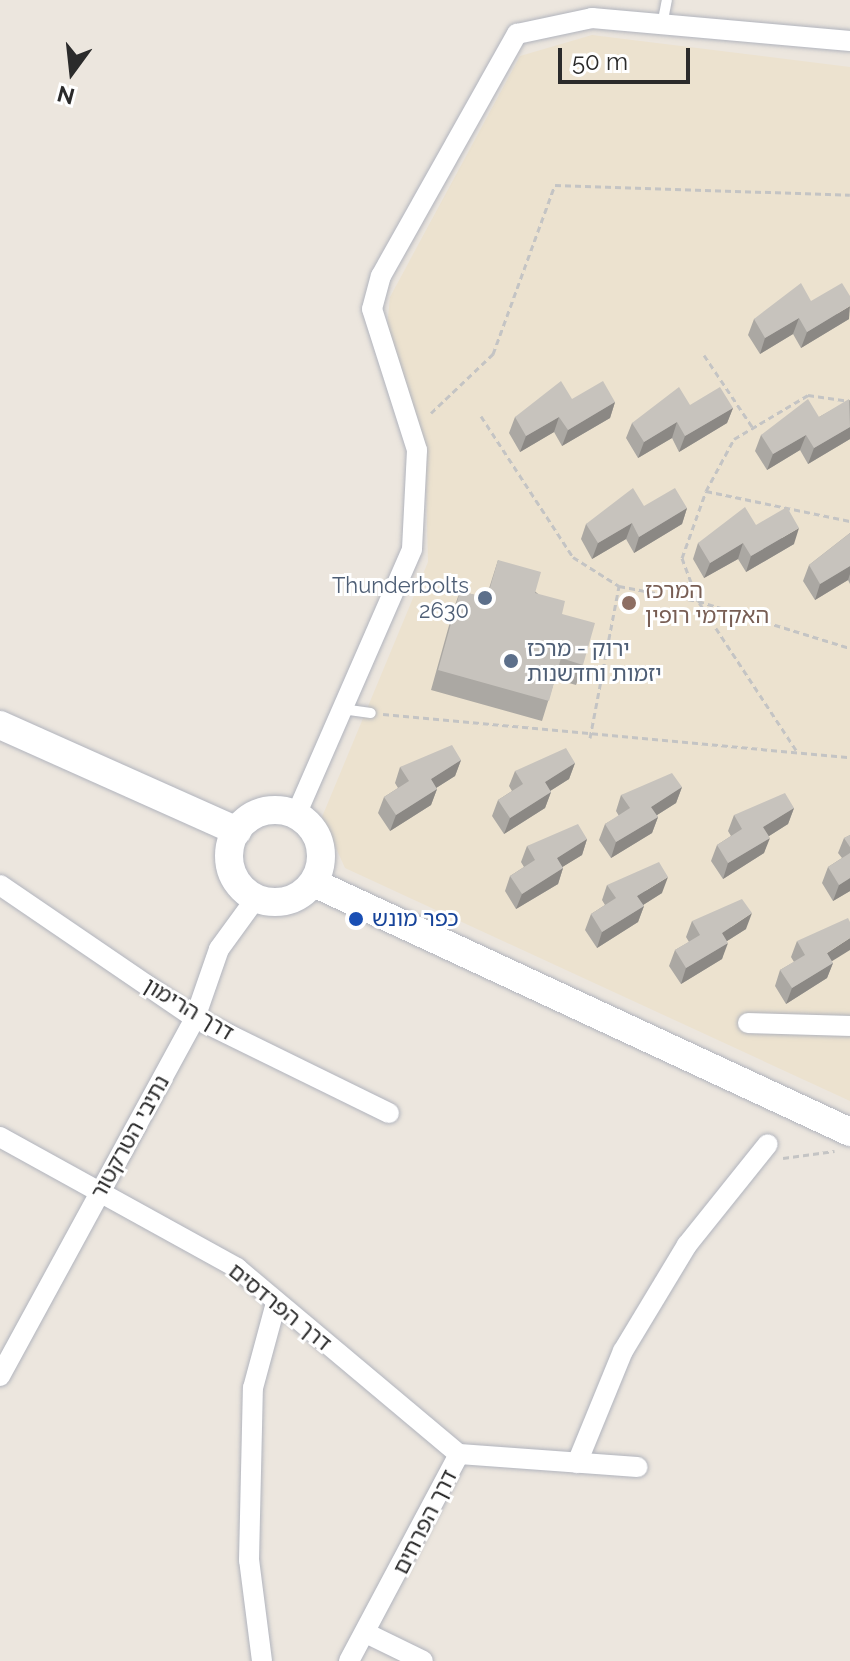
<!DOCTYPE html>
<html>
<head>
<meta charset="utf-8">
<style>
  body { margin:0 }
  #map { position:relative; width:850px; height:1661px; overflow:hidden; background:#ece6de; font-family:Raleway,"Noto Sans Hebrew",sans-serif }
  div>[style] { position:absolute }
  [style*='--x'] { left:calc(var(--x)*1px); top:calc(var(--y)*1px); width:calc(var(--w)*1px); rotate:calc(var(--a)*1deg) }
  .education>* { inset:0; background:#ece2cf }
  .path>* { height:3px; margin-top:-1.5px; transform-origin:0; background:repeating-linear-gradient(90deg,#c4c4c4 0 6px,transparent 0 10px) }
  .roads { filter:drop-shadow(0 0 2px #b1b4bd) drop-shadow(0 0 2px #b1b4bd) }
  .lane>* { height:10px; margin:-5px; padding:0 5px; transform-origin:5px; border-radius:5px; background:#fff }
  .street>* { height:20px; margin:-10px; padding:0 10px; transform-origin:10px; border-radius:10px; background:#fff }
  .secondary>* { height:28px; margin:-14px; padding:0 14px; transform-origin:14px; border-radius:14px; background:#fff }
  .secondary>.ring { margin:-14px; padding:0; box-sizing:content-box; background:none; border:28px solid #fff; border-radius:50% }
  .wall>* { inset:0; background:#aba8a3 }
  .shaded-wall>* { inset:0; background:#8b8884 }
  .building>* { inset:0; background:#c7c3bd }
  .dots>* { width:22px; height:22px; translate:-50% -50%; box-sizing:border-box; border:4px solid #fff; border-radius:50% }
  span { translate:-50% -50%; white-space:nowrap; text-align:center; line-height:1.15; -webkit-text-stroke:6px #fff; paint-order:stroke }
  .service-label { font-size:22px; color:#4e5e75 }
  .right { translate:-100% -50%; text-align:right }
  .left { translate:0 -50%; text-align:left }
  .education-label { font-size:22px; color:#785e54 }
  .transit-label { font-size:22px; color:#164399 }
  .street-label { font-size:22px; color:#2b2b2b }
  .north { position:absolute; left:32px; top:32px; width:80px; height:80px; -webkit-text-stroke:6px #fff; paint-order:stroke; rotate:195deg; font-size:22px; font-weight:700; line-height:32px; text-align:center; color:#2b2b2b }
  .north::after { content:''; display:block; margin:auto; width:28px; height:36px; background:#2b2b2b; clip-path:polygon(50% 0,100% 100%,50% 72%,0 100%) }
  .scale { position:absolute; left:558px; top:48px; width:132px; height:36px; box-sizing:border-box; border:4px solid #2b2b2b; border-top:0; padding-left:10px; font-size:24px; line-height:28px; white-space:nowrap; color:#2b2b2b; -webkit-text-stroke:6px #fff; paint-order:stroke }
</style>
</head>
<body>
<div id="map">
  <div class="education">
    <div style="clip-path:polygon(592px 35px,850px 67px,850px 1101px,345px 868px,322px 817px,428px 562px,425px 449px,387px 328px,390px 297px,520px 56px)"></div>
  </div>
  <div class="path">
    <div style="--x:704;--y:355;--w:88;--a:56.1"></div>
    <div style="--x:431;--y:413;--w:86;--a:-43.6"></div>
    <div style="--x:493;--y:354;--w:180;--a:-69.9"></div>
    <div style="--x:555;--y:185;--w:295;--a:1.9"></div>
    <div style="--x:481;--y:416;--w:168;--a:56.9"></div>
    <div style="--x:573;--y:557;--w:54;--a:32.2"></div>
    <div style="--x:619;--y:586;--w:80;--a:10.8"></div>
    <div style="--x:698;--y:601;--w:159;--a:17.2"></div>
    <div style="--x:706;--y:491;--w:59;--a:-61.7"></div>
    <div style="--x:734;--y:439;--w:86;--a:-30.7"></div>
    <div style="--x:808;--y:395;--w:42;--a:8.1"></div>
    <div style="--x:383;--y:714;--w:469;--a:5.3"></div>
    <div style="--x:590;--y:738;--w:155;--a:-79.2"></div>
    <div style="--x:796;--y:750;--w:178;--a:-123.3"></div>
    <div style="--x:698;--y:601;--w:46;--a:-110.4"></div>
    <div style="--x:682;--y:558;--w:71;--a:-70.3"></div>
    <div style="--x:706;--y:491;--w:147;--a:11.8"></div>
    <div style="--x:783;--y:1158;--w:52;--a:-7.7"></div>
  </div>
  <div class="roads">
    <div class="lane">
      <div style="--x:663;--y:20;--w:20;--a:-79"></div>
      <div style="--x:342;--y:709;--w:29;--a:8"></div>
    </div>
    <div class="street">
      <div style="--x:296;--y:815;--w:290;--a:-66.4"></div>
      <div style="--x:412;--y:549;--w:99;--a:-87.1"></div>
      <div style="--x:417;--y:450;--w:148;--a:-107.7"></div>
      <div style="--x:372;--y:309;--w:34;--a:-75"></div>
      <div style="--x:381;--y:276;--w:278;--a:-60.7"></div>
      <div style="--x:517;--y:34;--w:77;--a:-12"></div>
      <div style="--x:592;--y:18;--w:259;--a:5.1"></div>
      <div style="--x:0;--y:885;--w:236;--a:34.3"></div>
      <div style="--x:195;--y:1018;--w:216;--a:26.1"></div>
      <div style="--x:748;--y:1023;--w:102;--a:1.7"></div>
      <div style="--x:0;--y:1137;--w:271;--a:28.9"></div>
      <div style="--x:237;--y:1268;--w:290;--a:40"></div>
      <div style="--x:0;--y:1376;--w:408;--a:-61.4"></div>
      <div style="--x:195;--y:1018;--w:73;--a:-70.8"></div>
      <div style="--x:219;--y:949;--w:63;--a:-54"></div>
      <div style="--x:577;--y:1463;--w:121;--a:-67.7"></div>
      <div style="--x:623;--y:1351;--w:124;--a:-58.9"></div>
      <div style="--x:687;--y:1245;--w:129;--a:-51.3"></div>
      <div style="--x:368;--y:1634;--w:61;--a:26.1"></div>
      <div style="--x:262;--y:1661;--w:102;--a:-97.3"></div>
      <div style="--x:249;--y:1560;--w:172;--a:-88.7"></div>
      <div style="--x:253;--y:1388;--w:88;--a:-74.9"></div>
      <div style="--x:349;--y:1661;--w:234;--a:-62"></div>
      <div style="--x:459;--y:1454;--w:179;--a:4.2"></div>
    </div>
    <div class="secondary">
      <div style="--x:0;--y:725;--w:260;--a:24.1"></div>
      <div class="ring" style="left:229px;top:810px;width:64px;height:64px"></div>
      <div style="--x:314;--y:883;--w:591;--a:24.92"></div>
    </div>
  </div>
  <div class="wall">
    <div style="clip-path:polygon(811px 301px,849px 319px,801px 348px,793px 334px,760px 354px,748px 335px,754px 319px)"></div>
    <div style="clip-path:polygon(572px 399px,615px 402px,610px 418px,562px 446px,554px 432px,520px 452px,509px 433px,515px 417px)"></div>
    <div style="clip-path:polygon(850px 400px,850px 439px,808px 464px,800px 450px,767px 470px,755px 451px,761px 435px,819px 417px)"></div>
    <div style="clip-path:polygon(690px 405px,733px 408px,727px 423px,679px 452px,672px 438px,638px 458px,626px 438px,632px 423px)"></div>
    <div style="clip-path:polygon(644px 506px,687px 508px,682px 524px,634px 553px,626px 539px,592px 559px,581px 539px,586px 524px)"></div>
    <div style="clip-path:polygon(756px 525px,794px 544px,746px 572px,738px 559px,704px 578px,693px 559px,698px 543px)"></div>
    <div style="clip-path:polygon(850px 533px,850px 584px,848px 580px,815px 600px,803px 581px,809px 565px)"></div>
    <div style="clip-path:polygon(498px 560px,562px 614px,583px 665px,576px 685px,555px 679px,542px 721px,431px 690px,453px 611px,460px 591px,486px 598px)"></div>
    <div style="clip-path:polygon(461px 760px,455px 776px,436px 788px,437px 789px,431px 805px,390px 831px,378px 813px,384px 797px,398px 788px,395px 783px,400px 767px)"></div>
    <div style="clip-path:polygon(575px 763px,569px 779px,550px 791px,551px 792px,545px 808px,504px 834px,492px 816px,498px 800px,512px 791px,509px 786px,515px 771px)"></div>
    <div style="clip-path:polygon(682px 787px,676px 803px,657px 815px,658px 817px,652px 833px,611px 858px,599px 840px,605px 824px,619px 816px,616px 811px,621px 795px)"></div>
    <div style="clip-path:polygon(794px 808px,788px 824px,769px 836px,764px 853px,723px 879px,711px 861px,717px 845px,731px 836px,728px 831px,734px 815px)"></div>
    <div style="clip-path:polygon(850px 835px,850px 891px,833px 901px,822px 883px,828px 867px,842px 858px,838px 853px,844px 838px)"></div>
    <div style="clip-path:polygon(587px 839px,582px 855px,562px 867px,563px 868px,558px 884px,516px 909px,505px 891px,510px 876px,524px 867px,521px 862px,527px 846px)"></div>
    <div style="clip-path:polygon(607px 885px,662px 893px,643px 905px,644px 906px,638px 922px,597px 948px,585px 930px,591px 914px,605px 905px,602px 900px)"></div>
    <div style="clip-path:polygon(692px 921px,746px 929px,727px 941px,722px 959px,681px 984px,669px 966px,675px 950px,689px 942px,686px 937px)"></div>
    <div style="clip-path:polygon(797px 941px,833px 963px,827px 978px,786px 1004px,775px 986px,780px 970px,794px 962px,791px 957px)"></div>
  </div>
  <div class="shaded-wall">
    <div style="clip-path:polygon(850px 306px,849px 319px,801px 348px,807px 332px)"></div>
    <div style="clip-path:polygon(799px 318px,793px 334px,760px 354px,765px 338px)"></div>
    <div style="clip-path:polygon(615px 402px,610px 418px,562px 446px,568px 430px)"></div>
    <div style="clip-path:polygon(733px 408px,727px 423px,679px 452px,685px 436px)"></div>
    <div style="clip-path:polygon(559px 417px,554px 432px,520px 452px,526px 436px)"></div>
    <div style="clip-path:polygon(677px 422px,672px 438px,638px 458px,644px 442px)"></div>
    <div style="clip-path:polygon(850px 427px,850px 439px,808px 464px,814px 448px)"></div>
    <div style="clip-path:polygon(806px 435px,800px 450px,767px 470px,773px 454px)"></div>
    <div style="clip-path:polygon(687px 508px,682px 524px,634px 553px,639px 537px)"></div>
    <div style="clip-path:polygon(632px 523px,626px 539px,592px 559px,598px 543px)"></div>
    <div style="clip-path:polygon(799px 528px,794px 544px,746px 572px,751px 556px)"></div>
    <div style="clip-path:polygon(743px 543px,738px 559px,704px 578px,710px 563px)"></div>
    <div style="clip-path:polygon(850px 566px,850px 574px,848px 580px,815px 600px,820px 584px)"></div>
    <div style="clip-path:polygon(461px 760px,455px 776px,425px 795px,431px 779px)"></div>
    <div style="clip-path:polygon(575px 763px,569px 779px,539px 798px,545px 782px)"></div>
    <div style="clip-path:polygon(682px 787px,676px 803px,646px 822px,651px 807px)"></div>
    <div style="clip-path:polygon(437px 789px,431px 805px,390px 831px,396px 815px)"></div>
    <div style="clip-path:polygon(551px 792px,545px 808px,504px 834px,510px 818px)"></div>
    <div style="clip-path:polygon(794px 808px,788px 824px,758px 843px,763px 827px)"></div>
    <div style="clip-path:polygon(658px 817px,652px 833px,611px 858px,616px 842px)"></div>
    <div style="clip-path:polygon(770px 838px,764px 853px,723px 879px,728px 863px)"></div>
    <div style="clip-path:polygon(587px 839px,582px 855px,551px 874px,557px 858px)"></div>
    <div style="clip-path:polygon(563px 868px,558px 884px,516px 909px,522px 894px)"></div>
    <div style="clip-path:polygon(668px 877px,662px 893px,632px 912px,637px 896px)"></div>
    <div style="clip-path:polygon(850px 878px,850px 891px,833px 901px,839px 885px)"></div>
    <div style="clip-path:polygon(644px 906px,638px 922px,597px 948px,602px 932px)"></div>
    <div style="clip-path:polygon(752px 913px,746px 929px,716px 948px,722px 933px)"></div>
    <div style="clip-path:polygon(850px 938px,850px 950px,821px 968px,827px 953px)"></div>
    <div style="clip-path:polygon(728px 943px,722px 959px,681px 984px,686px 968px)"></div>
    <div style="clip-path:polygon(833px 963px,827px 978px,786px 1004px,792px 988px)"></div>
  </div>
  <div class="building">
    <div style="clip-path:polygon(801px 283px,811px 301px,842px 283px,850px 296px,850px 306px,807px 332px,799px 318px,765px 338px,754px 319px)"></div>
    <div style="clip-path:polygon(561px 381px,572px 399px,603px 381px,615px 402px,568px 430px,559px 417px,526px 436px,515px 417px)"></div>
    <div style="clip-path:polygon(679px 387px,690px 405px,720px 387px,733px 408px,685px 436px,677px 422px,644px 442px,632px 423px)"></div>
    <div style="clip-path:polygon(808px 399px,819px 417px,849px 399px,850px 427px,814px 448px,806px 435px,773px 454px,761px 435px)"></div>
    <div style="clip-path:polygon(633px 488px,644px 506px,675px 488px,687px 508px,639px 537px,632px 523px,598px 543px,586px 524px)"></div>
    <div style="clip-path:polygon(745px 507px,756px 525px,787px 507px,799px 528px,751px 556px,743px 543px,710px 563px,698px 543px)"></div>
    <div style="clip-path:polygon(850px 533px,850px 566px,820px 584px,809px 565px)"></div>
    <div style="clip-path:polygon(498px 560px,541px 572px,535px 593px,565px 601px,562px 614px,595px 623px,583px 665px,561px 658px,549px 701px,438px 670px,460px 591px,487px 598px)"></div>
    <div style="clip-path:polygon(452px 745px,461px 760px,431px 779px,437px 789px,396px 815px,384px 797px,409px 781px,400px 767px)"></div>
    <div style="clip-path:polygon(566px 748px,575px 763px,545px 782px,551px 792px,510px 818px,498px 800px,523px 784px,515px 771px)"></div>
    <div style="clip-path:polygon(672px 773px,682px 787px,651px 807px,658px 817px,616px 842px,605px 824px,630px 808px,621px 795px)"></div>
    <div style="clip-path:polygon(785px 793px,794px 808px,763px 827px,770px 838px,728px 863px,717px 845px,742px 829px,734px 815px)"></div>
    <div style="clip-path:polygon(578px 824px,587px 839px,557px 858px,563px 868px,522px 894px,510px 876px,535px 860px,527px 846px)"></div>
    <div style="clip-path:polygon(850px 835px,850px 847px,844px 838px)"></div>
    <div style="clip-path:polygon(850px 853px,850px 878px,839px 885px,828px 867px)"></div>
    <div style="clip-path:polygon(659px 862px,668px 877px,637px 896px,644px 906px,602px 932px,591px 914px,616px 898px,607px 885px)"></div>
    <div style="clip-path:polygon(742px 899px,752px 913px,722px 933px,728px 943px,686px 968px,675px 950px,700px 935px,692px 921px)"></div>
    <div style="clip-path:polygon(848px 918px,850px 922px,850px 938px,827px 953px,833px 963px,792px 988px,780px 970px,805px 955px,797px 941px)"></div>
  </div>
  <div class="dots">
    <div style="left:485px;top:598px;background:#5c6f8a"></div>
    <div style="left:629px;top:603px;background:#8d6e63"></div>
    <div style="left:511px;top:661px;background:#5c6f8a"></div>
    <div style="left:356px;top:919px;background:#1a4fb4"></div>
  </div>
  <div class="service-label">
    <span class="right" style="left:469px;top:598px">Thunderbolts<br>2630</span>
    <span class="left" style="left:527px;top:661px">ירוק - מרכז<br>יזמות וחדשנות</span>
  </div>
  <div class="education-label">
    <span class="left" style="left:645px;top:603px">המרכז<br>האקדמי רופין</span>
  </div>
  <div class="transit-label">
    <span class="left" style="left:372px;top:919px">כפר מונש</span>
  </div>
  <div class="street-label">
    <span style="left:189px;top:1009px;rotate:31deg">דרך הרימון</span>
    <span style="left:130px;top:1137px;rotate:-61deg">נתיבי הטרקטור</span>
    <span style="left:280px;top:1307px;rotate:39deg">דרך הפרדסים</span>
    <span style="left:425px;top:1522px;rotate:-63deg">דרך הפרחים</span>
  </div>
  <div class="north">N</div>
  <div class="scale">50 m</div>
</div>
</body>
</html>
